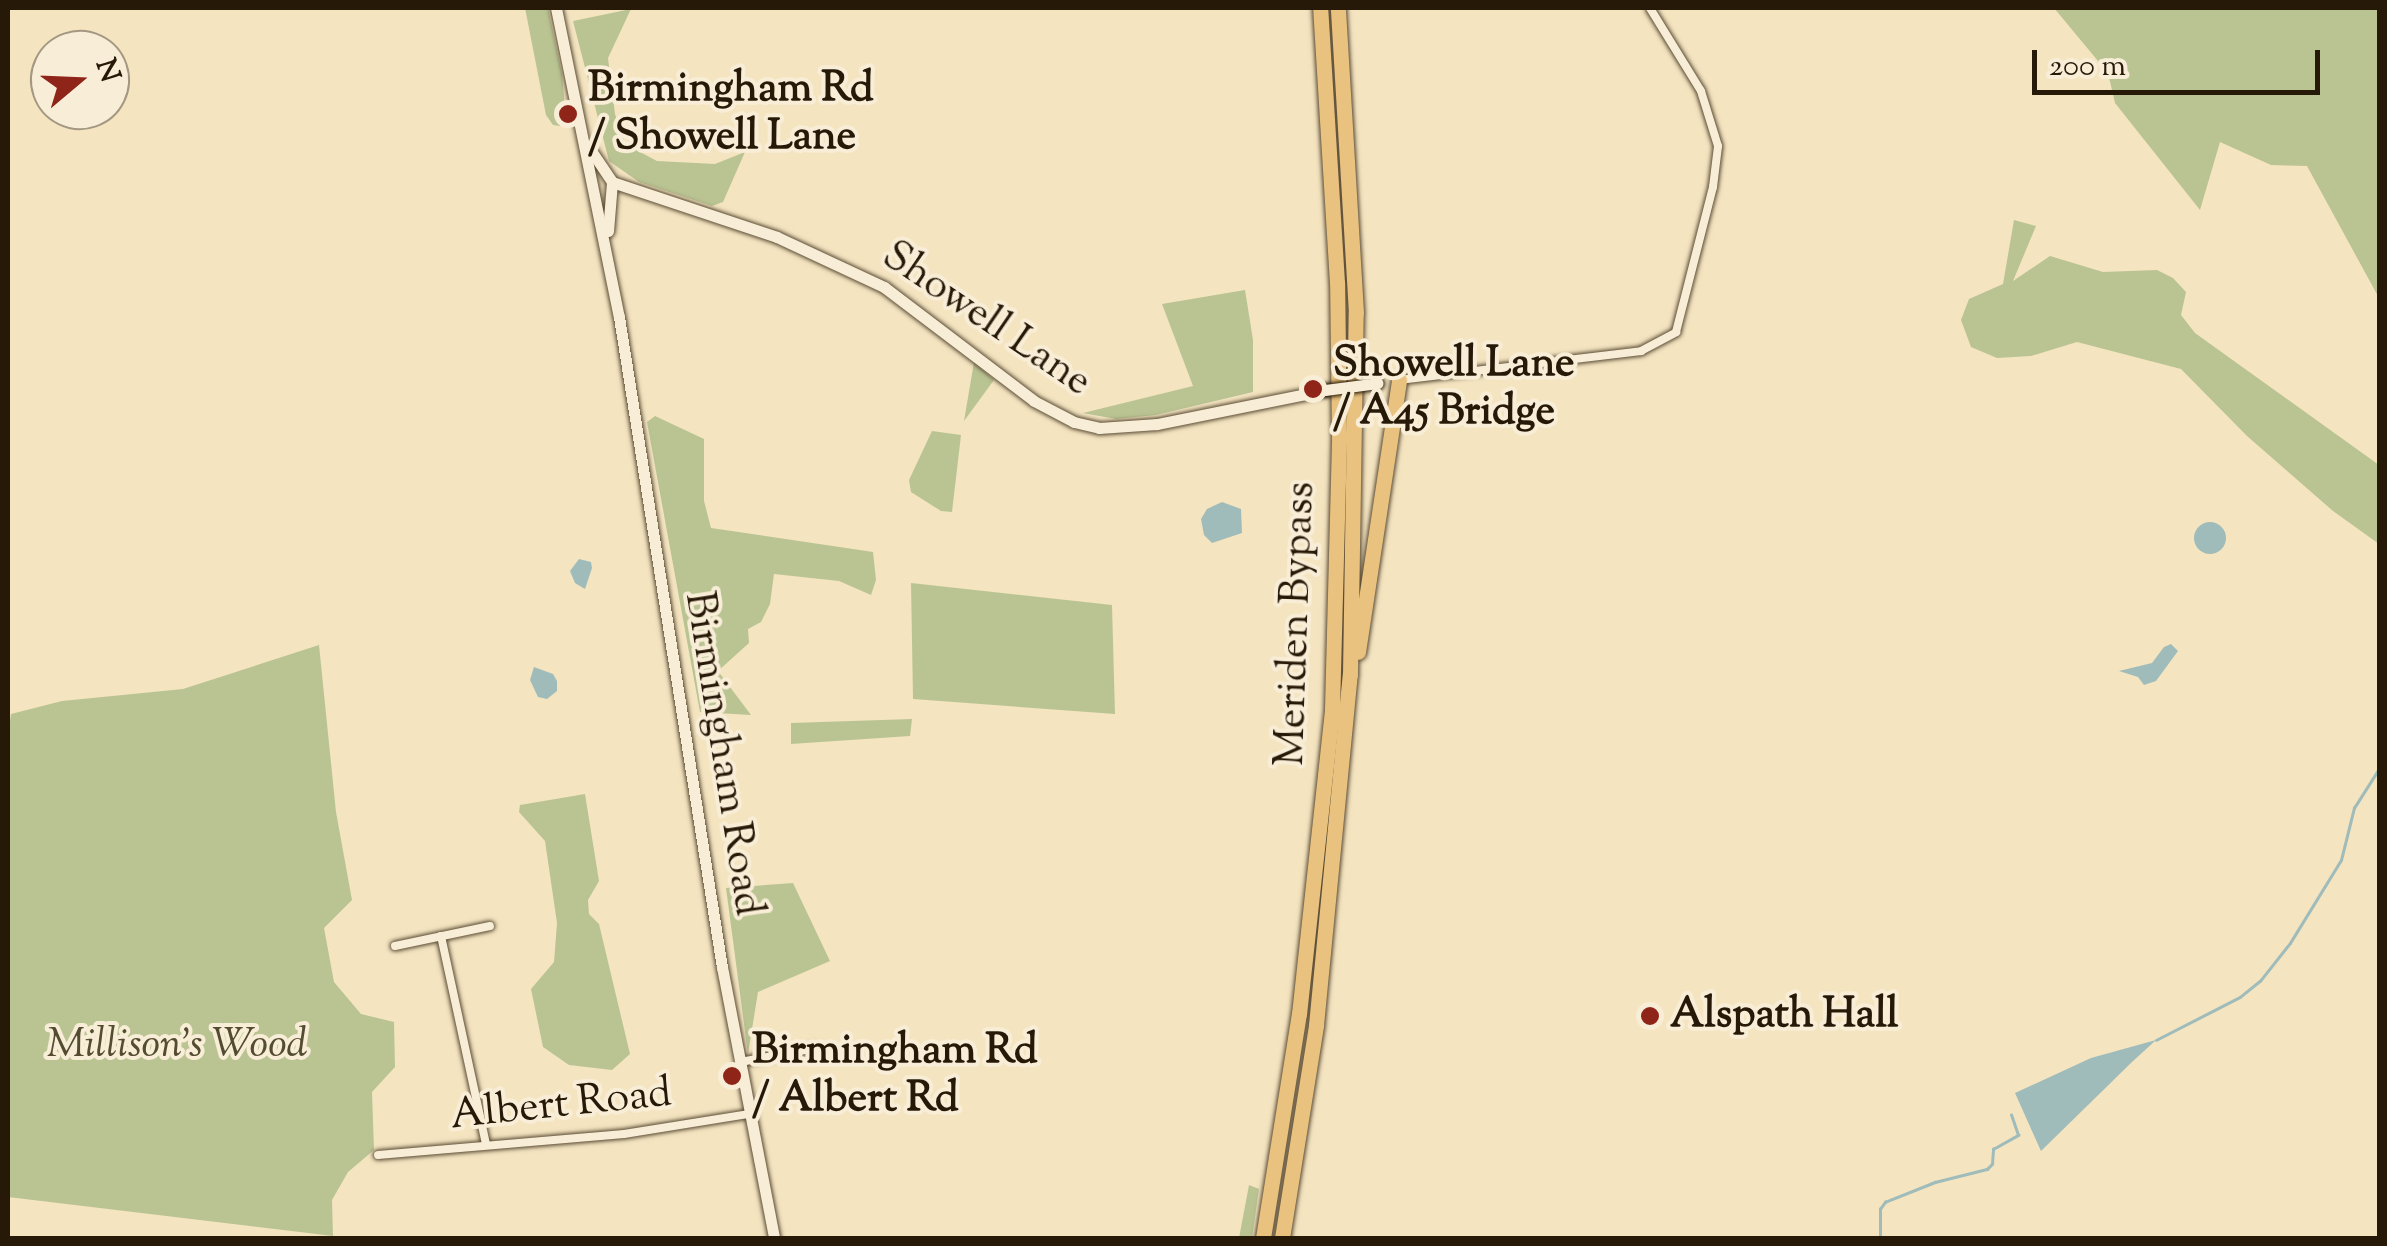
<!DOCTYPE html>
<html>
<head>
<meta charset="utf-8">
<style>
  body { margin:0 }
  #map { position:relative; width:2387px; height:1246px; overflow:hidden; background:#f4e4c0; font-family:"Sorts Mill Goudy",serif }
  div>[style] { position:absolute }
  [style*='--x'] { left:calc(var(--x)*1px); top:calc(var(--y)*1px); width:calc(var(--w)*1px); rotate:calc(var(--a)*1deg) }
  .green>* { inset:0; background:#bac493 }
  .water>* { inset:0; background:#9fbcbb }
  .round { border-radius:50% }
  .stream>* { height:2.5px; margin:-1.25px; padding:0 1.25px; transform-origin:1.25px; border-radius:1.25px; background:#9fbcbb }
  .roads { filter:drop-shadow(0 0 2px #5a4c35) drop-shadow(0 0 2px #5a4c35) }
  .street>* { height:8px; margin:-4px; padding:0 4px; transform-origin:4px; border-radius:4px; background:#f8edd6 }
  .secondary>* { height:11px; margin:-5.5px; padding:0 5.5px; transform-origin:5.5px; border-radius:5.5px; background:#f8edd6 }
  .highway>* { height:15px; margin:-7.5px; padding:0 7.5px; transform-origin:7.5px; border-radius:7.5px; background:#eac280 }
  .bridges { filter:drop-shadow(0 0 2px #271907) drop-shadow(0 0 2px #271907) }
  .secondary-bridge>* { height:11px; margin:-5.5px; padding:0 5.5px; transform-origin:5.5px; border-radius:5.5px; background:#f8edd6 }
  .dots>* { width:28px; height:28px; translate:-50% -50%; box-sizing:border-box; border:5px solid #f8edd6; border-radius:50% }
  span { translate:-50% -50%; white-space:nowrap; text-align:center; line-height:1.15; -webkit-text-stroke:8px #f8edd6; paint-order:stroke }
  .poi-label { font-size:42px; color:#271907; font-weight:700 }
  .left { translate:0 -50%; text-align:left }
  .street-label { font-size:42px; color:#271907 }
  .park-label { font-size:42px; color:#534c31; font-style:italic }
  .frame { position:absolute; inset:0; border:10px solid #271907; pointer-events:none }
  .north { position:absolute; left:30px; top:30px; width:100px; height:100px; box-sizing:border-box; background:#f8edd6; border:2px solid #a49883; border-radius:50%; rotate:71deg; font-size:28px; font-weight:700; line-height:40px; text-align:center; color:#271907 }
  .north::after { content:''; display:block; margin:auto; width:35px; height:45px; background:#8f2418; clip-path:polygon(50% 0,100% 100%,50% 72%,0 100%) }
  .scale { position:absolute; left:2032px; top:50px; width:288px; height:45px; box-sizing:border-box; border:5px solid #271907; border-top:0; padding-left:12px; font-size:30px; line-height:35px; white-space:nowrap; color:#271907; -webkit-text-stroke:8px #f8edd6; paint-order:stroke }
</style>
</head>
<body>
<div id="map">
  <div class="green">
    <div style="clip-path:polygon(525px 8px,548px 8px,562px 74px,565px 107px,560px 126px,553px 125px,546px 115px)"></div>
    <div style="clip-path:polygon(2054px 8px,2379px 8px,2379px 298px,2307px 166px,2271px 165px,2220px 142px,2200px 210px,2115px 103px,2108px 73px)"></div>
    <div style="clip-path:polygon(631px 9px,608px 58px,615px 114px,625px 144px,657px 161px,715px 164px,745px 152px,723px 202px,712px 206px,639px 182px,609px 161px,573px 21px)"></div>
    <div style="clip-path:polygon(2014px 220px,2036px 226px,2013px 281px,2050px 256px,2103px 272px,2157px 270px,2173px 278px,2186px 292px,2181px 315px,2195px 333px,2379px 465px,2379px 544px,2333px 511px,2247px 436px,2181px 369px,2077px 342px,2031px 356px,1997px 358px,1971px 347px,1961px 320px,1969px 299px,2003px 284px)"></div>
    <div style="clip-path:polygon(1245px 290px,1253px 340px,1253px 392px,1156px 415px,1116px 419px,1083px 413px,1193px 386px,1162px 304px)"></div>
    <div style="clip-path:polygon(974px 362px,994px 380px,964px 421px)"></div>
    <div style="clip-path:polygon(655px 416px,704px 439px,704px 501px,711px 528px,873px 552px,876px 580px,871px 595px,839px 581px,774px 574px,770px 604px,761px 622px,748px 629px,749px 643px,718px 671px,751px 715px,700px 712px,647px 422px)"></div>
    <div style="clip-path:polygon(932px 431px,961px 435px,952px 512px,941px 511px,911px 492px,909px 480px)"></div>
    <div style="clip-path:polygon(911px 583px,1112px 605px,1115px 714px,913px 699px)"></div>
    <div style="clip-path:polygon(319px 645px,336px 812px,352px 900px,324px 928px,334px 982px,361px 1014px,394px 1022px,395px 1067px,372px 1092px,374px 1150px,348px 1172px,332px 1200px,333px 1236px,8px 1197px,8px 735px,11px 714px,62px 701px,183px 689px)"></div>
    <div style="clip-path:polygon(912px 719px,910px 736px,791px 744px,791px 723px)"></div>
    <div style="clip-path:polygon(585px 794px,599px 881px,588px 900px,589px 914px,599px 924px,630px 1054px,612px 1070px,569px 1065px,543px 1047px,531px 989px,554px 962px,557px 923px,545px 841px,519px 812px,520px 805px)"></div>
    <div style="clip-path:polygon(793px 883px,830px 961px,758px 992px,748px 1054px,726px 888px)"></div>
    <div style="clip-path:polygon(1249px 1185px,1259px 1189px,1252px 1238px,1239px 1238px)"></div>
  </div>
  <div class="water">
    <div style="clip-path:polygon(1222px 502px,1241px 509px,1242px 533px,1212px 543px,1204px 535px,1201px 519px,1207px 509px)"></div>
    <div class="round" style="left:2194px;top:522px;width:32px;height:32px"></div>
    <div style="clip-path:polygon(579px 559px,591px 562px,592px 568px,585px 589px,575px 583px,570px 571px)"></div>
    <div style="clip-path:polygon(2171px 644px,2178px 651px,2156px 681px,2144px 685px,2138px 677px,2119px 671px,2152px 663px,2164px 647px)"></div>
    <div style="clip-path:polygon(534px 667px,553px 674px,557px 681px,557px 691px,547px 699px,538px 697px,530px 680px)"></div>
    <div style="clip-path:polygon(2156px 1040px,2132px 1062px,2041px 1151px,2015px 1093px,2091px 1058px)"></div>
  </div>
  <div class="stream">
    <div style="--x:2156;--y:1040;--w:94;--a:-27.1"></div>
    <div style="--x:2240;--y:997;--w:26;--a:-39"></div>
    <div style="--x:2260;--y:981;--w:48;--a:-51.7"></div>
    <div style="--x:2290;--y:943;--w:97;--a:-58.4"></div>
    <div style="--x:2341;--y:860;--w:54;--a:-76"></div>
    <div style="--x:2354;--y:808;--w:49;--a:-57.6"></div>
    <div style="--x:1880;--y:1238;--w:29;--a:-90"></div>
    <div style="--x:1880;--y:1209;--w:9;--a:-54"></div>
    <div style="--x:1885;--y:1202;--w:54;--a:-21.8"></div>
    <div style="--x:1935;--y:1182;--w:54;--a:-14"></div>
    <div style="--x:1987;--y:1169;--w:7;--a:-45"></div>
    <div style="--x:1992;--y:1164;--w:15;--a:-86"></div>
    <div style="--x:1993;--y:1149;--w:29;--a:-29"></div>
    <div style="--x:2018;--y:1135;--w:21;--a:-109"></div>
  </div>
  <div class="roads">
    <div class="street">
      <div style="--x:1399;--y:380;--w:244;--a:-6.8"></div>
      <div style="--x:1641;--y:351;--w:40;--a:-28"></div>
      <div style="--x:1676;--y:332;--w:150;--a:-75.7"></div>
      <div style="--x:1713;--y:187;--w:41;--a:-83"></div>
      <div style="--x:1718;--y:146;--w:58;--a:-107.2"></div>
      <div style="--x:1701;--y:91;--w:97;--a:-121.6"></div>
      <div style="--x:441;--y:936;--w:214;--a:77.8"></div>
      <div style="--x:395;--y:946;--w:97;--a:-11.9"></div>
      <div style="--x:740;--y:1062;--w:77;--a:-10.4"></div>
      <div style="--x:378;--y:1155;--w:247;--a:-4.9"></div>
      <div style="--x:624;--y:1134;--w:127;--a:-9.1"></div>
    </div>
    <div class="secondary">
      <div style="--x:556;--y:8;--w:315;--a:78.5"></div>
      <div style="--x:619;--y:317;--w:658;--a:81"></div>
      <div style="--x:722;--y:967;--w:276;--a:79.1"></div>
      <div style="--x:592;--y:152;--w:36;--a:56"></div>
      <div style="--x:612;--y:182;--w:174;--a:18.4"></div>
      <div style="--x:777;--y:237;--w:118;--a:25"></div>
      <div style="--x:884;--y:287;--w:188;--a:37.2"></div>
      <div style="--x:1034;--y:401;--w:45;--a:27.7"></div>
      <div style="--x:1074;--y:422;--w:26;--a:13"></div>
      <div style="--x:1099;--y:428;--w:58;--a:-3.9"></div>
      <div style="--x:1157;--y:424;--w:171;--a:-11.4"></div>
      <div style="--x:608;--y:231;--w:49;--a:-85.3"></div>
    </div>
    <div class="highway">
      <div style="--x:1358;--y:652;--w:275;--a:-81.4"></div>
      <div style="--x:1263;--y:1238;--w:227;--a:-80.9"></div>
      <div style="--x:1299;--y:1014;--w:307;--a:-83.8"></div>
      <div style="--x:1332;--y:709;--w:273;--a:-88.5"></div>
      <div style="--x:1339;--y:436;--w:153;--a:-90.7"></div>
      <div style="--x:1337;--y:283;--w:276;--a:-93.5"></div>
      <div style="--x:1282;--y:1238;--w:216;--a:-80.9"></div>
      <div style="--x:1316;--y:1025;--w:352;--a:-84.5"></div>
      <div style="--x:1350;--y:675;--w:362;--a:-89.1"></div>
      <div style="--x:1356;--y:313;--w:306;--a:-93.4"></div>
    </div>
  </div>
  <div class="bridges">
    <div class="secondary-bridge">
      <div style="--x:1325;--y:390;--w:53;--a:-7.5"></div>
    </div>
  </div>
  <div class="dots">
    <div style="left:568px;top:114px;background:#8f2418"></div>
    <div style="left:1313px;top:389px;background:#8f2418"></div>
    <div style="left:1650px;top:1016px;background:#8f2418"></div>
    <div style="left:732px;top:1076px;background:#8f2418"></div>
  </div>
  <div class="poi-label">
    <span class="left" style="left:588px;top:114px">Birmingham Rd<br>/ Showell Lane</span>
    <span class="left" style="left:1333px;top:389px">Showell Lane<br>/ A45 Bridge</span>
    <span class="left" style="left:1670px;top:1016px">Alspath Hall</span>
    <span class="left" style="left:752px;top:1076px">Birmingham Rd<br>/ Albert Rd</span>
  </div>
  <div class="street-label">
    <span style="left:986px;top:320px;rotate:34deg">Showell Lane</span>
    <span style="left:1297px;top:624px;rotate:-88deg">Meriden Bypass</span>
    <span style="left:722px;top:754px;rotate:81deg">Birmingham Road</span>
    <span style="left:561px;top:1106px;rotate:-6deg">Albert Road</span>
  </div>
  <div class="park-label">
    <span style="left:177px;top:1046px">Millison's Wood</span>
  </div>
  <div class="frame"></div>
  <div class="north">N</div>
  <div class="scale">200 m</div>
</div>
</body>
</html>
